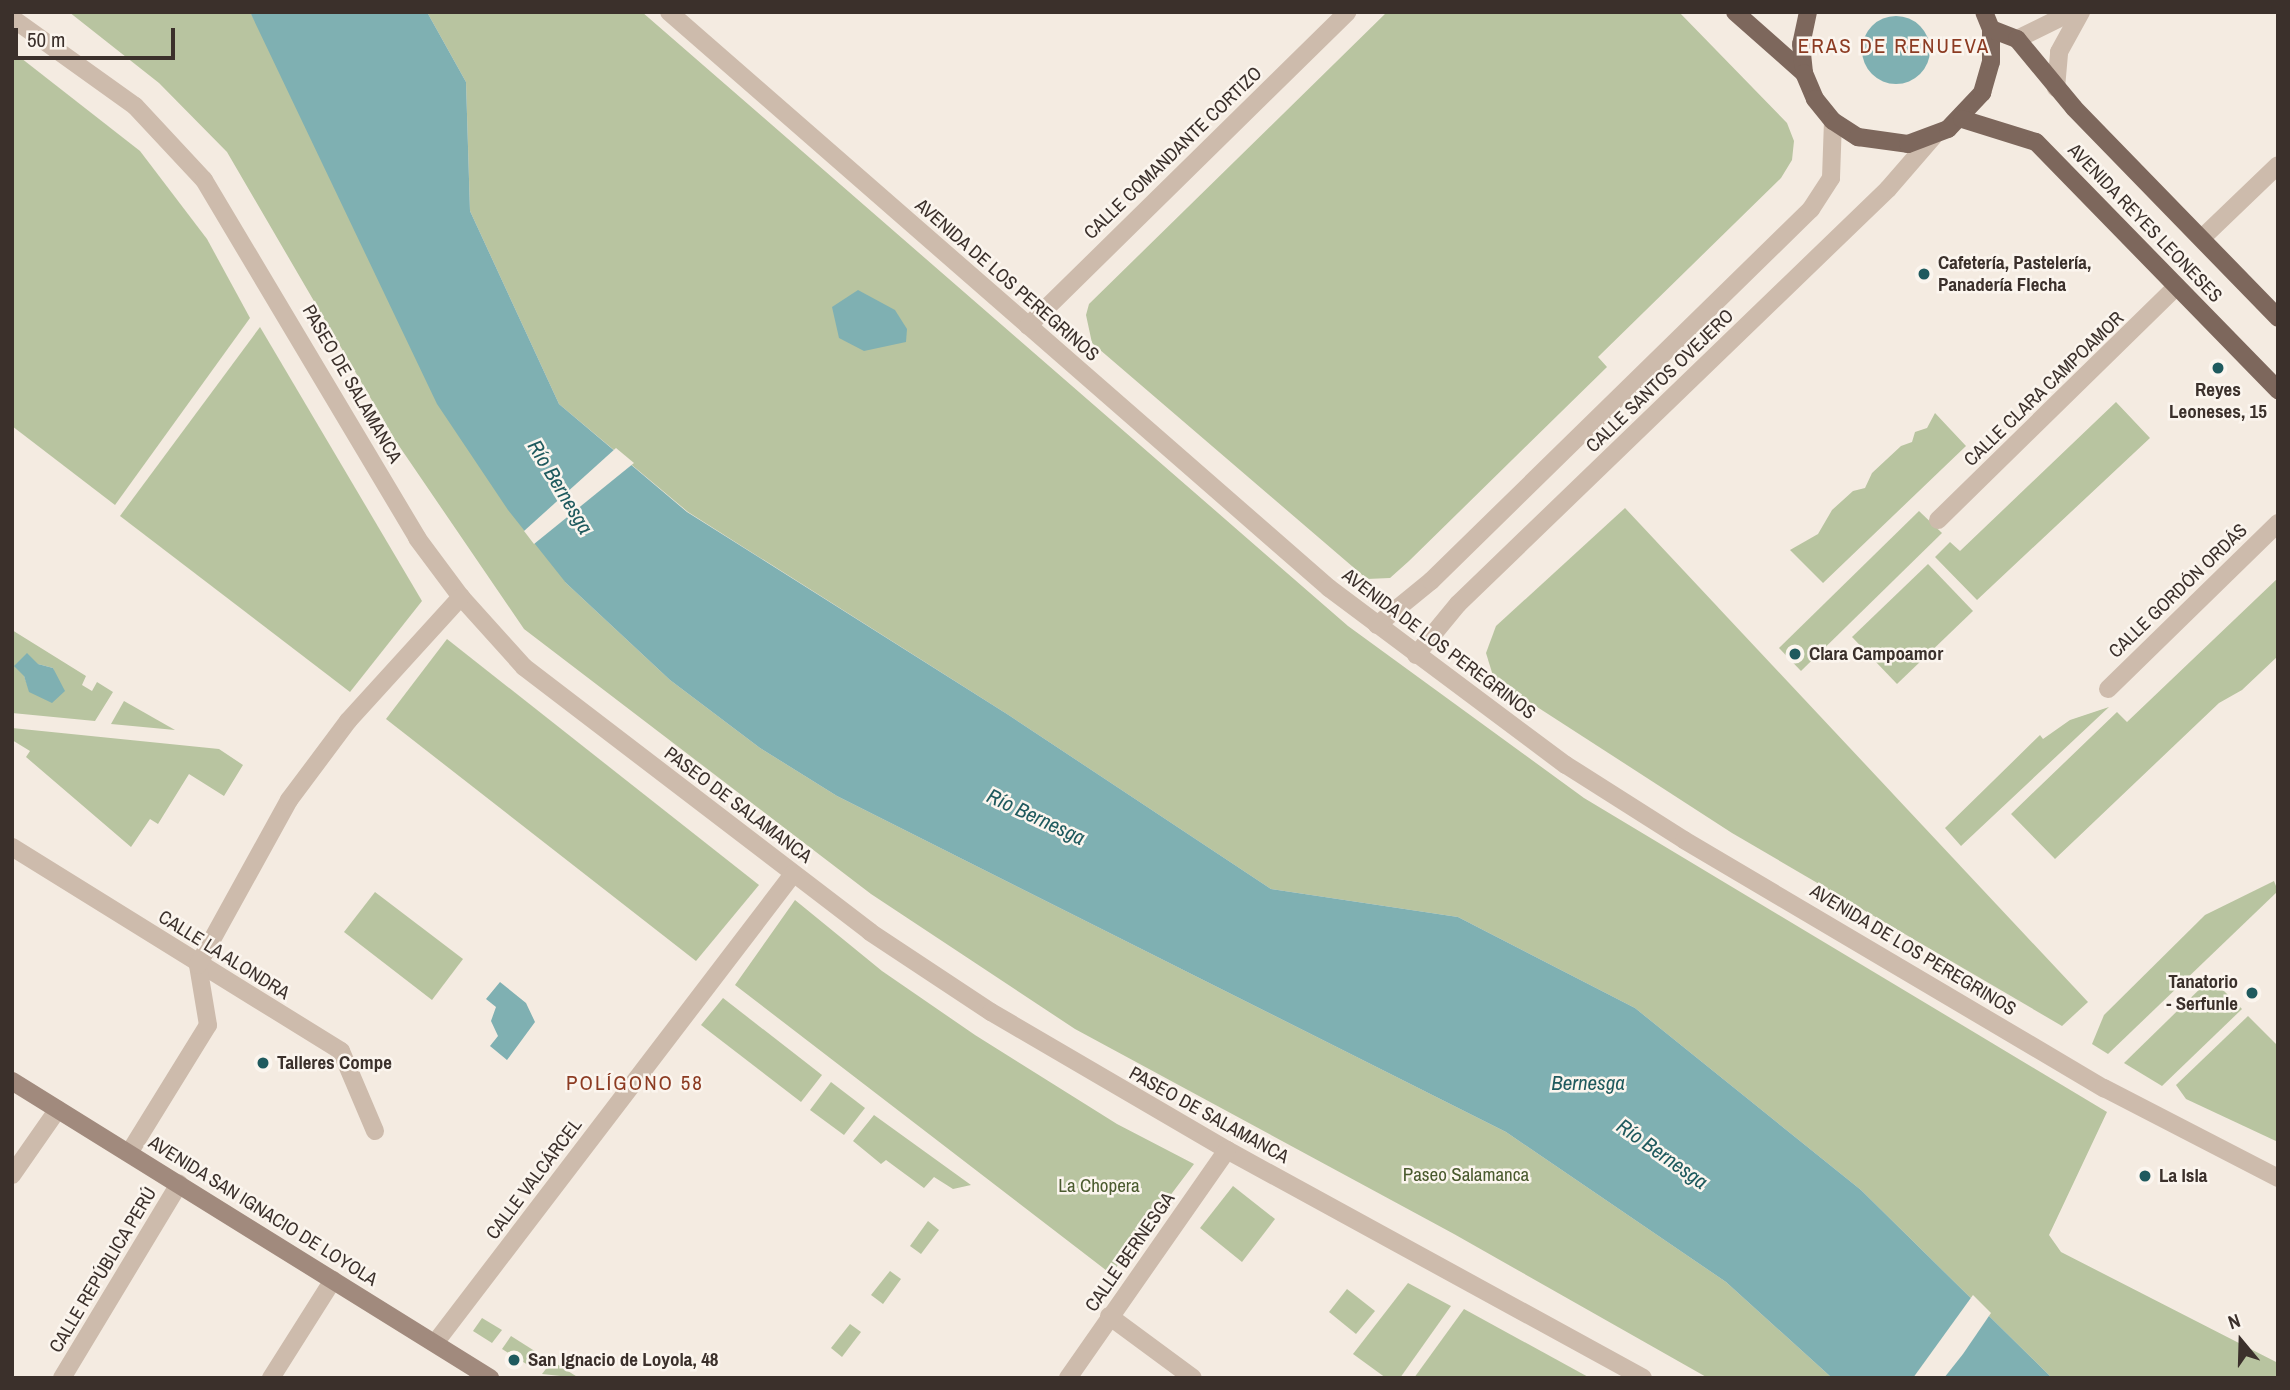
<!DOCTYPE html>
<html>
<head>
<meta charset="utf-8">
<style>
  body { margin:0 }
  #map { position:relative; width:2290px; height:1390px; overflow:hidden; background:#f4ebe1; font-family:"Archivo Narrow",sans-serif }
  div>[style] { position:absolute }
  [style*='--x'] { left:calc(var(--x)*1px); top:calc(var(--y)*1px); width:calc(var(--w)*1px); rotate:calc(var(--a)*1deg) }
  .green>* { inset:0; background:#b8c4a0 }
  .water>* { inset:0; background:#7fb0b2 }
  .round { border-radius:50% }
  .pier>* { inset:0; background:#f4ebe1 }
  .street>* { height:18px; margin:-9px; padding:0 9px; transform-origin:9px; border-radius:9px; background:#cdbbac }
  .secondary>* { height:18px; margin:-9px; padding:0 9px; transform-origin:9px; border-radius:9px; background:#a18a7d }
  .primary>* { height:18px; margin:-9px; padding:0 9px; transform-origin:9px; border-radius:9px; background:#7d675c }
  .dots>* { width:19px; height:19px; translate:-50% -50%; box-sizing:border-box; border:4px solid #fbf5ee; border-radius:50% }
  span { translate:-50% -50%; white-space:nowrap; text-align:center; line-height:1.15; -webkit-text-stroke:5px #fbf5ee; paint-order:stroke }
  .street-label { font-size:19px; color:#3b302b }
  .poi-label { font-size:19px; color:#3b302b; font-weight:700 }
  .left { translate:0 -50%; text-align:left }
  .right { translate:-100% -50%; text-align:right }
  .park-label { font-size:19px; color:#4a5a2e }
  .neighbourhood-label { font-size:21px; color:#8c3b22; letter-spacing:2px }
  .water-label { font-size:21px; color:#1f5a5e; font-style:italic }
  .frame { position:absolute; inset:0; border:14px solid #3b302b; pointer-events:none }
  .north { position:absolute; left:2206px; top:1306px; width:70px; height:70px; -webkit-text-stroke:5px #fbf5ee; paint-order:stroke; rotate:341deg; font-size:19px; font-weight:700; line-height:28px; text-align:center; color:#3b302b }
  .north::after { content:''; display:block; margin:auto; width:24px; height:32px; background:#3b302b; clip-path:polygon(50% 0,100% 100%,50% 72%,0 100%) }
  .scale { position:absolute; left:14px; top:28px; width:161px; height:32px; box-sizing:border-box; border:4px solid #3b302b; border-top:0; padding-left:9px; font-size:21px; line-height:24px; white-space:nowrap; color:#3b302b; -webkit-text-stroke:5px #fbf5ee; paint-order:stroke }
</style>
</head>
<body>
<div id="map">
  <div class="green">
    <div style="clip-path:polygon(69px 12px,250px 12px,566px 583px,670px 680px,760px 748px,837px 796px,1506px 1132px,1726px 1282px,1832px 1378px,1708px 1378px,1454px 1234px,1075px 1029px,871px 894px,524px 629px,395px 440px,227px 152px,159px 83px)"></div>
    <div style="clip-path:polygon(427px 12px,642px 12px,1348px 626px,1584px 798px,2107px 1112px,2049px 1235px,2061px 1252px,2278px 1363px,2278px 1378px,2052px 1378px,1861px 1190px,1635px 1008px,1458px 917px,1271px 889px,1007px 714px,688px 512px,559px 404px,470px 211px,466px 82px)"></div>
    <div style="clip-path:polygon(1387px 12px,1679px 12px,1787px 123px,1794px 141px,1792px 160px,1781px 178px,1598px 357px,1607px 367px,1409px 561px,1390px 578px,1367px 579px,1092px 343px,1086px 315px,1089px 304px)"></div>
    <div style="clip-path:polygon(12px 51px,140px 151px,207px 239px,250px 318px,115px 505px,12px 426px)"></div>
    <div style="clip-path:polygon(260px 327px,422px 601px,350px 692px,120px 516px)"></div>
    <div style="clip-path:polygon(2116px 402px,2150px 438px,1977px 600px,1935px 557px,1950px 542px,1960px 551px)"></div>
    <div style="clip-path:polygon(1935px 413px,1966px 446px,1823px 583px,1790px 550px,1818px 534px,1832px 510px,1853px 491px,1865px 488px,1872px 473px,1901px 446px,1912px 442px,1915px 432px,1927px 428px)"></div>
    <div style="clip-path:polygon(1625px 508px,2088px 1002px,2062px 1026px,1732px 833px,1494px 679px,1486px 653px,1496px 626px)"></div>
    <div style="clip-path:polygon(1919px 511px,1942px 533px,1801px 671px,1779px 648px)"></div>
    <div style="clip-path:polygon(1928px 564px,1973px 611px,1897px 684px,1852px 637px)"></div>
    <div style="clip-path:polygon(2278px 578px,2278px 656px,2242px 690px,2219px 703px,2055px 859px,2011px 814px,2117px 712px,2127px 722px)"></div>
    <div style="clip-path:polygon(evenodd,12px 630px,86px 676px,82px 685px,92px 691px,97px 682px,113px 692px,95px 721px,12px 713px,12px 630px,38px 664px,53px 668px,58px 684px,30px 692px,24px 676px,38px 664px)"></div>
    <div style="clip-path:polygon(447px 639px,759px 885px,696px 961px,386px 719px)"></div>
    <div style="clip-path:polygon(124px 701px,175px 730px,111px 724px)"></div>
    <div style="clip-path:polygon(2109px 707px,1961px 846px,1945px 828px,2040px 735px,2043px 739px,2070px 720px)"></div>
    <div style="clip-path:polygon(12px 728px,219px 749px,243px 765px,224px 796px,189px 774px,158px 824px,150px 819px,131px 847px,26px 757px,30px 751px,12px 740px)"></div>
    <div style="clip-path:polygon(2274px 881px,2278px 891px,2108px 1054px,2092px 1044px,2104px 1015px,2205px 915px)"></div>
    <div style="clip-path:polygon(375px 892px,463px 959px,432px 1000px,344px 932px)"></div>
    <div style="clip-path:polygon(795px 900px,882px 971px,975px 1035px,1117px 1124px,1194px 1164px,1111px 1274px,735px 985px)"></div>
    <div style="clip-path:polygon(2211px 978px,2242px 1009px,2162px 1086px,2124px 1063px)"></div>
    <div style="clip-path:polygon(723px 998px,822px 1075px,801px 1102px,701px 1025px)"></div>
    <div style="clip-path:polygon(2248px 1016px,2278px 1046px,2278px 1142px,2186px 1099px,2176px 1085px)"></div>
    <div style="clip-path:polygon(831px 1082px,865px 1108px,844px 1135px,810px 1110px)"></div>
    <div style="clip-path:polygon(874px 1115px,971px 1185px,953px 1189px,934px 1177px,924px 1188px,886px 1160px,881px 1164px,853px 1141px)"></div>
    <div style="clip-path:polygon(1233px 1186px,1275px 1219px,1242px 1262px,1200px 1228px)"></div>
    <div style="clip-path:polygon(928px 1221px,939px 1230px,921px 1254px,910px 1246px)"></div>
    <div style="clip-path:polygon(890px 1271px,901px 1279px,883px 1304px,871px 1295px)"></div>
    <div style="clip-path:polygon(1408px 1283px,1451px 1306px,1400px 1378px,1386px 1378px,1353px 1354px)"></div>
    <div style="clip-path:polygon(1347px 1289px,1375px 1311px,1356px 1334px,1329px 1312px)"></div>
    <div style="clip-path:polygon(1464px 1309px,1590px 1378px,1414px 1378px)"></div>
    <div style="clip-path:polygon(482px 1318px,502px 1330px,492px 1343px,473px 1331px)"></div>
    <div style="clip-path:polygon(850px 1324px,861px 1332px,842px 1357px,831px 1348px)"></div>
    <div style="clip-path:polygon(511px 1336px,541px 1355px,533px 1368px,502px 1349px)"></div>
    <div style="clip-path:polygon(552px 1361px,579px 1378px,542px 1374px)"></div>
  </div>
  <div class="water">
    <div style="clip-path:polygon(250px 12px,427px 12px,466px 82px,470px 211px,559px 404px,687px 512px,1007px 714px,1271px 889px,1458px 917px,1635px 1008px,1861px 1190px,2052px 1378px,1832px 1378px,1726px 1282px,1506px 1132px,837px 796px,760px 748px,670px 680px,566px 583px,508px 510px,437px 404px)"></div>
    <div class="round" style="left:1862px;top:16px;width:68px;height:68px"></div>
    <div style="clip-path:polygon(858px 290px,895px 310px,907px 329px,906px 342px,864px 351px,839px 338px,832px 307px)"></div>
    <div style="clip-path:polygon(27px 653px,38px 664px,53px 668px,65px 691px,52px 703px,29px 692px,24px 676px,14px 666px)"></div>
    <div style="clip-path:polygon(500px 982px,526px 1003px,535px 1022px,507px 1060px,490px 1046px,498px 1036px,491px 1021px,496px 1007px,486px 999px)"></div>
  </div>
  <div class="pier">
    <div style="clip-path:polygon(616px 448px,634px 463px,534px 544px,524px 531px)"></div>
    <div style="clip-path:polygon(1973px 1295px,1991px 1313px,1963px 1354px,1944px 1378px,1913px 1378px)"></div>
  </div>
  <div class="street">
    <div style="--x:669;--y:12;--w:876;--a:41.11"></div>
    <div style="--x:1329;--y:588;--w:296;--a:36.8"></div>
    <div style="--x:1566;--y:765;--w:140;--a:32.4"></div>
    <div style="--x:1684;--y:840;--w:488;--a:30.6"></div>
    <div style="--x:2104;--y:1088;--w:196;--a:27.3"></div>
    <div style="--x:12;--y:18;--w:151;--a:35.6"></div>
    <div style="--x:135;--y:106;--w:101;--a:47"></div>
    <div style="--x:204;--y:180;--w:417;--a:59.2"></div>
    <div style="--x:417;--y:538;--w:74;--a:53.3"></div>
    <div style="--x:461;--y:597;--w:94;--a:48"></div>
    <div style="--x:524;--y:667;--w:436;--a:37.4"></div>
    <div style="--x:870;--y:932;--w:145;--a:33.5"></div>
    <div style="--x:991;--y:1012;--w:273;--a:30.3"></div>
    <div style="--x:1227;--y:1150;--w:474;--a:28.7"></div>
    <div style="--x:2017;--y:39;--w:61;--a:-26.1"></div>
    <div style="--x:2056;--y:88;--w:36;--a:-85"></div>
    <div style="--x:2059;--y:52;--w:46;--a:-61.2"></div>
    <div style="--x:2202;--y:238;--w:105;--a:-43.8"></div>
    <div style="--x:1028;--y:326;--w:448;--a:-44.5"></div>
    <div style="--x:1938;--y:520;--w:334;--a:-44.4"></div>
    <div style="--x:1377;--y:625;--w:70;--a:-39.2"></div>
    <div style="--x:1431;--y:581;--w:532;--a:-44.39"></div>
    <div style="--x:1811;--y:209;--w:37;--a:-57"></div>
    <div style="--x:1831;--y:178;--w:57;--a:-88"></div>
    <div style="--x:1416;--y:655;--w:66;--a:-50.5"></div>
    <div style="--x:1458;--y:604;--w:598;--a:-43.98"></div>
    <div style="--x:1888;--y:189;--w:69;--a:-49.1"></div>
    <div style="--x:2108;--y:689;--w:238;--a:-44.3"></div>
    <div style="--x:12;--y:847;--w:387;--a:31.8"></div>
    <div style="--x:341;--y:1051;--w:87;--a:67"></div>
    <div style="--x:129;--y:1153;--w:150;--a:-58.3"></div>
    <div style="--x:208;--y:1025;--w:61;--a:-99.5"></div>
    <div style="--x:198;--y:965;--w:188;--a:-61.1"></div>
    <div style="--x:289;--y:800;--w:99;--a:-53.2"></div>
    <div style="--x:348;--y:721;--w:168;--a:-47.7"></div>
    <div style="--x:12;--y:1175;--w:80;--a:-55.1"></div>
    <div style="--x:1109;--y:1316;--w:104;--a:36.4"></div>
    <div style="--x:435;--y:1343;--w:590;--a:-52.64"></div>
    <div style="--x:62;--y:1378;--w:227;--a:-58.9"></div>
    <div style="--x:271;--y:1378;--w:116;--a:-57.7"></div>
    <div style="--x:1068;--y:1378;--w:278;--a:-55.1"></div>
  </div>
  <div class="secondary">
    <div style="--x:12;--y:1081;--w:563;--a:31.85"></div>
  </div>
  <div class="primary">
    <div style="--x:1735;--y:12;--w:92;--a:41.5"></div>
    <div style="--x:1808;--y:12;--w:33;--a:102"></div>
    <div style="--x:1801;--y:44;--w:29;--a:84"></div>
    <div style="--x:1804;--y:73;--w:28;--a:67"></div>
    <div style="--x:1815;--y:99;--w:28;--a:51"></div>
    <div style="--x:1833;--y:121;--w:30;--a:33"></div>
    <div style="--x:1858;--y:137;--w:50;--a:8"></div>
    <div style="--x:1908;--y:144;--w:43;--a:-20.6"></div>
    <div style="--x:1948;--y:129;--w:50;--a:-46.6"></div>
    <div style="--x:1982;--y:93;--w:32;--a:-74"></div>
    <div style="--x:1991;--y:62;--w:33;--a:-90"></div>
    <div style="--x:1991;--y:29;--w:18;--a:-112"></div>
    <div style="--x:1991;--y:29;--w:28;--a:21"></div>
    <div style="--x:2017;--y:39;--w:89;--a:50.4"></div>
    <div style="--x:2074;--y:108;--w:293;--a:45.8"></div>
    <div style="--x:1962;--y:119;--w:77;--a:17.3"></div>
    <div style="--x:2036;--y:142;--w:347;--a:45.7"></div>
  </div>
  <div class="dots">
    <div style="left:1924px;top:274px;background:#1f5a5e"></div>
    <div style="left:2218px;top:368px;background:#1f5a5e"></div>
    <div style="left:1795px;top:654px;background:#1f5a5e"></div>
    <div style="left:2252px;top:993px;background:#1f5a5e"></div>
    <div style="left:263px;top:1063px;background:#1f5a5e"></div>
    <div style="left:2145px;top:1176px;background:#1f5a5e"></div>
    <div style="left:514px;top:1360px;background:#1f5a5e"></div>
  </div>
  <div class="street-label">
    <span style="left:1173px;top:153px;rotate:-44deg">CALLE COMANDANTE CORTIZO</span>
    <span style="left:2145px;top:223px;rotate:46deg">AVENIDA REYES LEONESES</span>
    <span style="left:1007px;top:280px;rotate:41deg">AVENIDA DE LOS PEREGRINOS</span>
    <span style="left:1660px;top:381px;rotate:-44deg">CALLE SANTOS OVEJERO</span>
    <span style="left:352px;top:384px;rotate:60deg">PASEO DE SALAMANCA</span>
    <span style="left:2044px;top:389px;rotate:-44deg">CALLE CLARA CAMPOAMOR</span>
    <span style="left:2178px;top:591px;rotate:-44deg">CALLE GORDÓN ORDÁS</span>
    <span style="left:1439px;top:644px;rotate:37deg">AVENIDA DE LOS PEREGRINOS</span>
    <span style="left:738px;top:805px;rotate:37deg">PASEO DE SALAMANCA</span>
    <span style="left:1913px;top:950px;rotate:31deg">AVENIDA DE LOS PEREGRINOS</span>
    <span style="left:224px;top:955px;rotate:32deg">CALLE LA ALONDRA</span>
    <span style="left:1209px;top:1115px;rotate:29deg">PASEO DE SALAMANCA</span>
    <span style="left:534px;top:1179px;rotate:-53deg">CALLE VALCÁRCEL</span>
    <span style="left:263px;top:1211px;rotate:32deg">AVENIDA SAN IGNACIO DE LOYOLA</span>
    <span style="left:1130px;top:1252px;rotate:-55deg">CALLE BERNESGA</span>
    <span style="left:103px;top:1270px;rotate:-59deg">CALLE REPÚBLICA PERÚ</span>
  </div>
  <div class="poi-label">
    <span class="left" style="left:1938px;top:274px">Cafetería, Pastelería,<br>Panadería Flecha</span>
    <span style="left:2218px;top:401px">Reyes<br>Leoneses, 15</span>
    <span class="left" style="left:1809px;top:654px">Clara Campoamor</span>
    <span class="right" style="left:2238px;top:993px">Tanatorio<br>- Serfunle</span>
    <span class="left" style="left:277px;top:1063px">Talleres Compe</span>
    <span class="left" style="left:2159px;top:1176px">La Isla</span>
    <span class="left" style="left:528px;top:1360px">San Ignacio de Loyola, 48</span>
  </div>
  <div class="park-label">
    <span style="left:1466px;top:1175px">Paseo Salamanca</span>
    <span style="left:1099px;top:1186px">La Chopera</span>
  </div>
  <div class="neighbourhood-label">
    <span style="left:1894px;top:46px">ERAS DE RENUEVA</span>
    <span style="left:635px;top:1083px">POLÍGONO 58</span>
  </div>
  <div class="water-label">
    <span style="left:560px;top:487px;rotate:59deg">Río Bernesga</span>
    <span style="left:1036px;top:817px;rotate:25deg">Río Bernesga</span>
    <span style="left:1588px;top:1083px">Bernesga</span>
    <span style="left:1662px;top:1154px;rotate:35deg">Río Bernesga</span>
  </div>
  <div class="frame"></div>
  <div class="north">N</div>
  <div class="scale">50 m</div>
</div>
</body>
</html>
